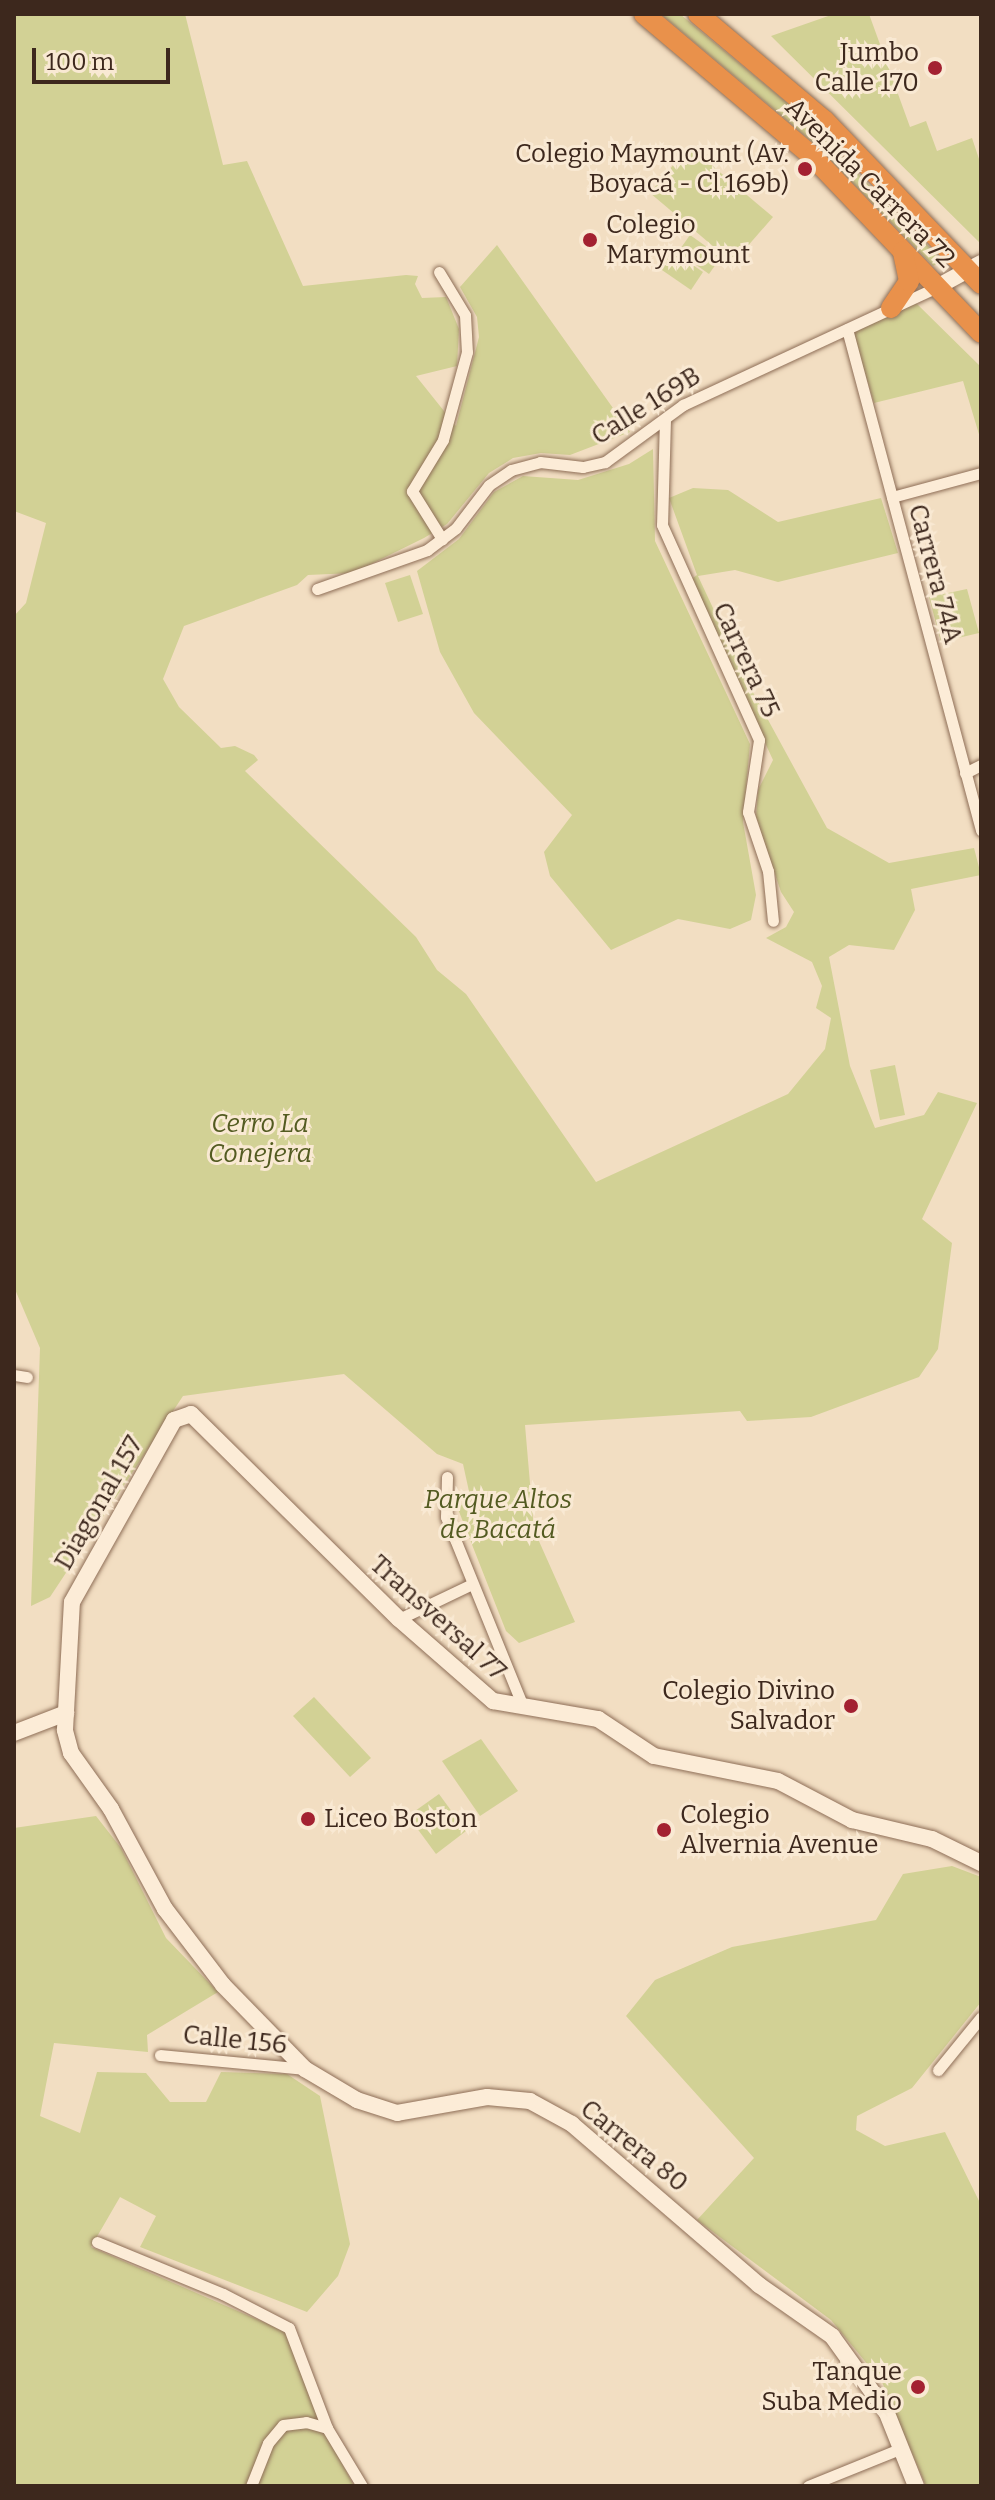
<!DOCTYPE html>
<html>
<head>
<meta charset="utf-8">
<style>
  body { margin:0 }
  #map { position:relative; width:995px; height:2500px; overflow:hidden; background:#f2dec2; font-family:Bitter,serif }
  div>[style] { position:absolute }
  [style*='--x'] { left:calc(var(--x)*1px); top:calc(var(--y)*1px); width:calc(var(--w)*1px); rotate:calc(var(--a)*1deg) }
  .green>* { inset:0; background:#d2d195 }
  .roads { filter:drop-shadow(0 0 2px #8e6e57) drop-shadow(0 0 2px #8e6e57) }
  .street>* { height:11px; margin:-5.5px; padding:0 5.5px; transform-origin:5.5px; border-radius:5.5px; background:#fcecd7 }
  .secondary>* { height:16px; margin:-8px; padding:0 8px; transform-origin:8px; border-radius:8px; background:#fcecd7 }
  .highway>* { height:20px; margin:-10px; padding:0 10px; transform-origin:10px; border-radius:10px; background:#e9914b }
  .dots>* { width:22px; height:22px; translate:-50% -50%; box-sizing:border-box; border:4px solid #f9e9d3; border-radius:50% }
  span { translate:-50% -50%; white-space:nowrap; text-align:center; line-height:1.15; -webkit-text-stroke:6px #f9e9d3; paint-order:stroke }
  .poi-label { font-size:26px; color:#3d281d }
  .right { translate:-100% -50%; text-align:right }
  .left { translate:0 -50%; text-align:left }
  .street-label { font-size:26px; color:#3d281d }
  .park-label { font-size:26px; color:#535b21; font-style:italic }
  .frame { position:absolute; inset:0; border:16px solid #3d281d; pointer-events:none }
  .scale { position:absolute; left:32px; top:48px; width:138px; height:36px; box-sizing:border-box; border:4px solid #3d281d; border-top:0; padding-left:10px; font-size:24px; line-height:28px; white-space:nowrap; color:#3d281d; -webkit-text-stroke:6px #f9e9d3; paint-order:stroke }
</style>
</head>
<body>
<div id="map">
  <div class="green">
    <div style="clip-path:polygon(14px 14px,185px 14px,223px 165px,247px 161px,303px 286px,406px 275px,418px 276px,415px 284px,422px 298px,446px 297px,459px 329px,457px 366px,416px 376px,456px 426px,479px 337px,477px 317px,460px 287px,497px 245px,630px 432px,570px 455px,541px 453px,513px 458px,489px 473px,447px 524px,424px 538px,353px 573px,308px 575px,297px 585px,184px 626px,163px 679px,179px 707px,221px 748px,235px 746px,254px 755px,258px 760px,245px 771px,416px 937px,437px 970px,466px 994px,596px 1182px,788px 1094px,825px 1049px,831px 1018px,816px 1008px,822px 986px,812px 962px,766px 938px,786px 927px,794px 912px,781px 892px,756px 817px,758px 790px,773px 760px,690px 580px,697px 575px,669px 498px,693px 488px,728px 490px,778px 522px,881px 498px,898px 553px,778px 582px,735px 570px,698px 576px,749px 685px,827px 828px,889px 863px,974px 848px,981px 875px,911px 889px,915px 910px,894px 950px,849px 945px,829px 957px,850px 1066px,875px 1128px,924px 1115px,938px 1092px,977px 1103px,922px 1219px,952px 1243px,938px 1349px,919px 1377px,811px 1417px,747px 1421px,740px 1411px,525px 1425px,534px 1530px,575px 1622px,519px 1643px,506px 1631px,458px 1509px,470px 1496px,463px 1464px,437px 1454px,344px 1374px,183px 1396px,50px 1597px,31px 1606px,40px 1348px,14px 1287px,14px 616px,26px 603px,46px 523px,14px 511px)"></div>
    <div style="clip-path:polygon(661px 14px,680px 14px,798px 112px,943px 261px,933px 266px,816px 145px)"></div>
    <div style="clip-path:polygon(834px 14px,869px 14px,910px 127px,926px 121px,937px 151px,972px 138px,981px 165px,981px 244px,771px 36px)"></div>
    <div style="clip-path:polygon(689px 146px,773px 217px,733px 263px,650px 193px)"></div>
    <div style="clip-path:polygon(690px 235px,721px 257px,709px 274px,678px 252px)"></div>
    <div style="clip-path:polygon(671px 250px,703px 272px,691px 290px,659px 268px)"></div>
    <div style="clip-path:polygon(916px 303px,981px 367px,981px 441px,963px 381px,874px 403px,852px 331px)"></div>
    <div style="clip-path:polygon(653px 449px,655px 541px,750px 744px,743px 822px,756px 895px,751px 920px,730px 929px,678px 919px,611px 950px,550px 876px,544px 852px,572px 815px,474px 713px,440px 652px,417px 571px,459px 539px,494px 492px,523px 476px,578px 480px,629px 464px)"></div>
    <div style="clip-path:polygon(410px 575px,423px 614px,398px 622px,385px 583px)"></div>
    <div style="clip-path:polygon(967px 589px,979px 633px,941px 642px,929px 597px)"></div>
    <div style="clip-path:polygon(895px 1065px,905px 1115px,880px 1120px,870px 1070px)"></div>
    <div style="clip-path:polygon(314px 1697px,371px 1758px,350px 1777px,293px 1716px)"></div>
    <div style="clip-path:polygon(481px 1739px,518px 1791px,480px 1816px,442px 1761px)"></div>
    <div style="clip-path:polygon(439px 1794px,466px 1831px,436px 1854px,408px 1816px)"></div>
    <div style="clip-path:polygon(96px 1816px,121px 1848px,166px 1938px,218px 1992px,147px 2035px,148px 2052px,54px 2043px,40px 2116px,80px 2133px,97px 2072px,146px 2073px,170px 2102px,206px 2102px,221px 2072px,287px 2074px,320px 2096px,350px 2244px,338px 2276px,307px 2312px,140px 2247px,156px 2216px,120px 2197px,91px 2247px,286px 2332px,319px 2420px,354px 2486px,14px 2486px,14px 1828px)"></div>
    <div style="clip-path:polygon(952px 1866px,981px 1877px,981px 2002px,912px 2088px,857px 2116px,856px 2130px,885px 2146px,945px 2132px,981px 2205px,981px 2486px,926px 2486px,882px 2382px,831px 2320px,697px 2220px,754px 2158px,626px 2016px,655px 1980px,732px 1947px,876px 1920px,903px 1874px)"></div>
  </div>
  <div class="roads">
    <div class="street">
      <div style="--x:439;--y:272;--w:50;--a:58.8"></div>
      <div style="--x:465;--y:315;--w:37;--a:87"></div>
      <div style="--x:467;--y:352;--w:91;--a:105.3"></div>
      <div style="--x:443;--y:440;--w:60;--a:121.3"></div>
      <div style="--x:412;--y:491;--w:57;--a:58"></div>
      <div style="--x:847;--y:329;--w:519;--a:75.03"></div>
      <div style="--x:665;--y:419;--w:106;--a:91.6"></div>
      <div style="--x:662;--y:525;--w:236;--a:65.7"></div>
      <div style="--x:759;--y:740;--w:73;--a:98.7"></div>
      <div style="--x:748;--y:812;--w:62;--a:71.3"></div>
      <div style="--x:768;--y:871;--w:50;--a:84.3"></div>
      <div style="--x:892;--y:497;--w:92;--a:-15.1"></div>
      <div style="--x:317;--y:589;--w:117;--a:-19.5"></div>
      <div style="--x:427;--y:550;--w:36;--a:-37"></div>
      <div style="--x:456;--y:528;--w:54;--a:-52.5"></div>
      <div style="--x:489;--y:485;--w:27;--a:-34"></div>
      <div style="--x:511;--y:470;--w:30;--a:-15"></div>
      <div style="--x:540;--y:462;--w:43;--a:6.6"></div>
      <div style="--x:583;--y:467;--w:23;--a:-13"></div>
      <div style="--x:605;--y:462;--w:97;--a:-36.2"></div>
      <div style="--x:683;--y:405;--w:280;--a:-24.9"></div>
      <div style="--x:965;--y:773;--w:18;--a:-27"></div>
      <div style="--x:14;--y:1375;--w:13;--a:9"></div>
      <div style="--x:447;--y:1477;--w:40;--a:91.4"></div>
      <div style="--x:446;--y:1517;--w:205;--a:67.9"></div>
      <div style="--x:399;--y:1619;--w:79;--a:-25.6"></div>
      <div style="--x:160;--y:2055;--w:146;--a:5.5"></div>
      <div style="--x:938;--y:2070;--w:68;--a:-50.9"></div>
      <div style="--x:97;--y:2242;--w:136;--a:22.4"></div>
      <div style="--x:223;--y:2294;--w:74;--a:27.3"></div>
      <div style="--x:289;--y:2328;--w:107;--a:69.2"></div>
      <div style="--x:327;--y:2428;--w:68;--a:58.9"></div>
      <div style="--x:251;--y:2486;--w:46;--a:-68.4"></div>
      <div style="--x:268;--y:2443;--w:23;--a:-50"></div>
      <div style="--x:283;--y:2425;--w:23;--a:-7"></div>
      <div style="--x:306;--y:2422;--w:22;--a:16"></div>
      <div style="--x:808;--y:2486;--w:101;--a:-22"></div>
    </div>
    <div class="secondary">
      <div style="--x:937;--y:287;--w:50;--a:-28.6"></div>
      <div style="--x:14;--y:1733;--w:56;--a:-21"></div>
      <div style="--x:916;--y:2486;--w:81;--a:-111.8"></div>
      <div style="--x:886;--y:2411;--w:92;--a:-125.8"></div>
      <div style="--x:832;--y:2336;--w:89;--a:-145.1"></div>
      <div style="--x:759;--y:2285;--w:247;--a:-139.3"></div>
      <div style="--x:572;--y:2124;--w:48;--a:-151.3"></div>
      <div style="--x:530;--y:2101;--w:43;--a:-174.7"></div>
      <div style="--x:487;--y:2097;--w:91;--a:169.9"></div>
      <div style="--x:397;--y:2113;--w:42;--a:-162"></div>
      <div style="--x:357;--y:2100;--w:61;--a:-149.2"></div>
      <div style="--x:305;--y:2069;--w:117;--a:-134.3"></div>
      <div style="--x:223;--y:1985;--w:96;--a:-127.3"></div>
      <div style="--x:165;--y:1909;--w:114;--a:-118.4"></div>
      <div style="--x:111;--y:1809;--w:69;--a:-125.5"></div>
      <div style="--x:71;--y:1753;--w:24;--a:-105"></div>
      <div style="--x:65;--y:1730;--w:128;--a:-86.9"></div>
      <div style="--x:72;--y:1602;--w:209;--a:-60.7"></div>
      <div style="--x:174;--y:1420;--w:18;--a:-19"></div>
      <div style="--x:191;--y:1414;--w:292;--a:44.6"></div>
      <div style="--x:399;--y:1619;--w:125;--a:41.1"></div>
      <div style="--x:493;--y:1701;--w:107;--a:9.7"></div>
      <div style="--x:598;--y:1719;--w:67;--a:33.5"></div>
      <div style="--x:654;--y:1756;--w:126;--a:11.4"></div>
      <div style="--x:778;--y:1781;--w:84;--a:27.8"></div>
      <div style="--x:852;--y:1820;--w:82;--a:13.4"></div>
      <div style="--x:932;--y:1839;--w:55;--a:26.1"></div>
    </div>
    <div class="highway">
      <div style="--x:644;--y:14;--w:221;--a:40.2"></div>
      <div style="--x:813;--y:157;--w:243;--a:46.3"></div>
      <div style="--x:698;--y:14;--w:165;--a:40.1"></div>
      <div style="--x:824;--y:120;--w:227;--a:46.2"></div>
      <div style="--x:891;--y:308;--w:32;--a:-56"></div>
      <div style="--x:909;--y:281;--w:30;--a:-102"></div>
    </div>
  </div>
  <div class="dots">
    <div style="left:935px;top:68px;background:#a32131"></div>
    <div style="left:805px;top:169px;background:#a32131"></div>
    <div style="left:590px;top:240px;background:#a32131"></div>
    <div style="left:851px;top:1706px;background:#a32131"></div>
    <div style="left:308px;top:1819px;background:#a32131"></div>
    <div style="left:664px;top:1830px;background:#a32131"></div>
    <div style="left:918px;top:2387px;background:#a32131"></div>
  </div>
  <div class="poi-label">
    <span class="right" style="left:919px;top:68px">Jumbo<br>Calle 170</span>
    <span class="right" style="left:789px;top:169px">Colegio Maymount (Av.<br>Boyacá - Cl 169b)</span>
    <span class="left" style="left:606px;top:240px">Colegio<br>Marymount</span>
    <span class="right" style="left:835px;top:1706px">Colegio Divino<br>Salvador</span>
    <span class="left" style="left:680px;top:1830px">Colegio<br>Alvernia Avenue</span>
    <span class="left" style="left:324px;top:1819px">Liceo Boston</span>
    <span class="right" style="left:902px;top:2387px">Tanque<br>Suba Medio</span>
  </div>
  <div class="street-label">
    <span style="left:870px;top:183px;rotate:45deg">Avenida Carrera 72</span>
    <span style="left:646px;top:406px;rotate:-32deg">Calle 169B</span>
    <span style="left:935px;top:574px;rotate:75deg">Carrera 74A</span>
    <span style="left:746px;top:660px;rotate:65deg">Carrera 75</span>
    <span style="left:99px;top:1503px;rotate:-60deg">Diagonal 157</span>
    <span style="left:438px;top:1618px;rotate:42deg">Transversal 77</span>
    <span style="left:235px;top:2040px;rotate:6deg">Calle 156</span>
    <span style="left:634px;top:2146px;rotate:39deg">Carrera 80</span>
  </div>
  <div class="park-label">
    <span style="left:260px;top:1139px">Cerro La<br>Conejera</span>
    <span style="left:498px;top:1515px">Parque Altos<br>de Bacatá</span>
  </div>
  <div class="frame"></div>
  <div class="scale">100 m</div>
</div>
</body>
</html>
